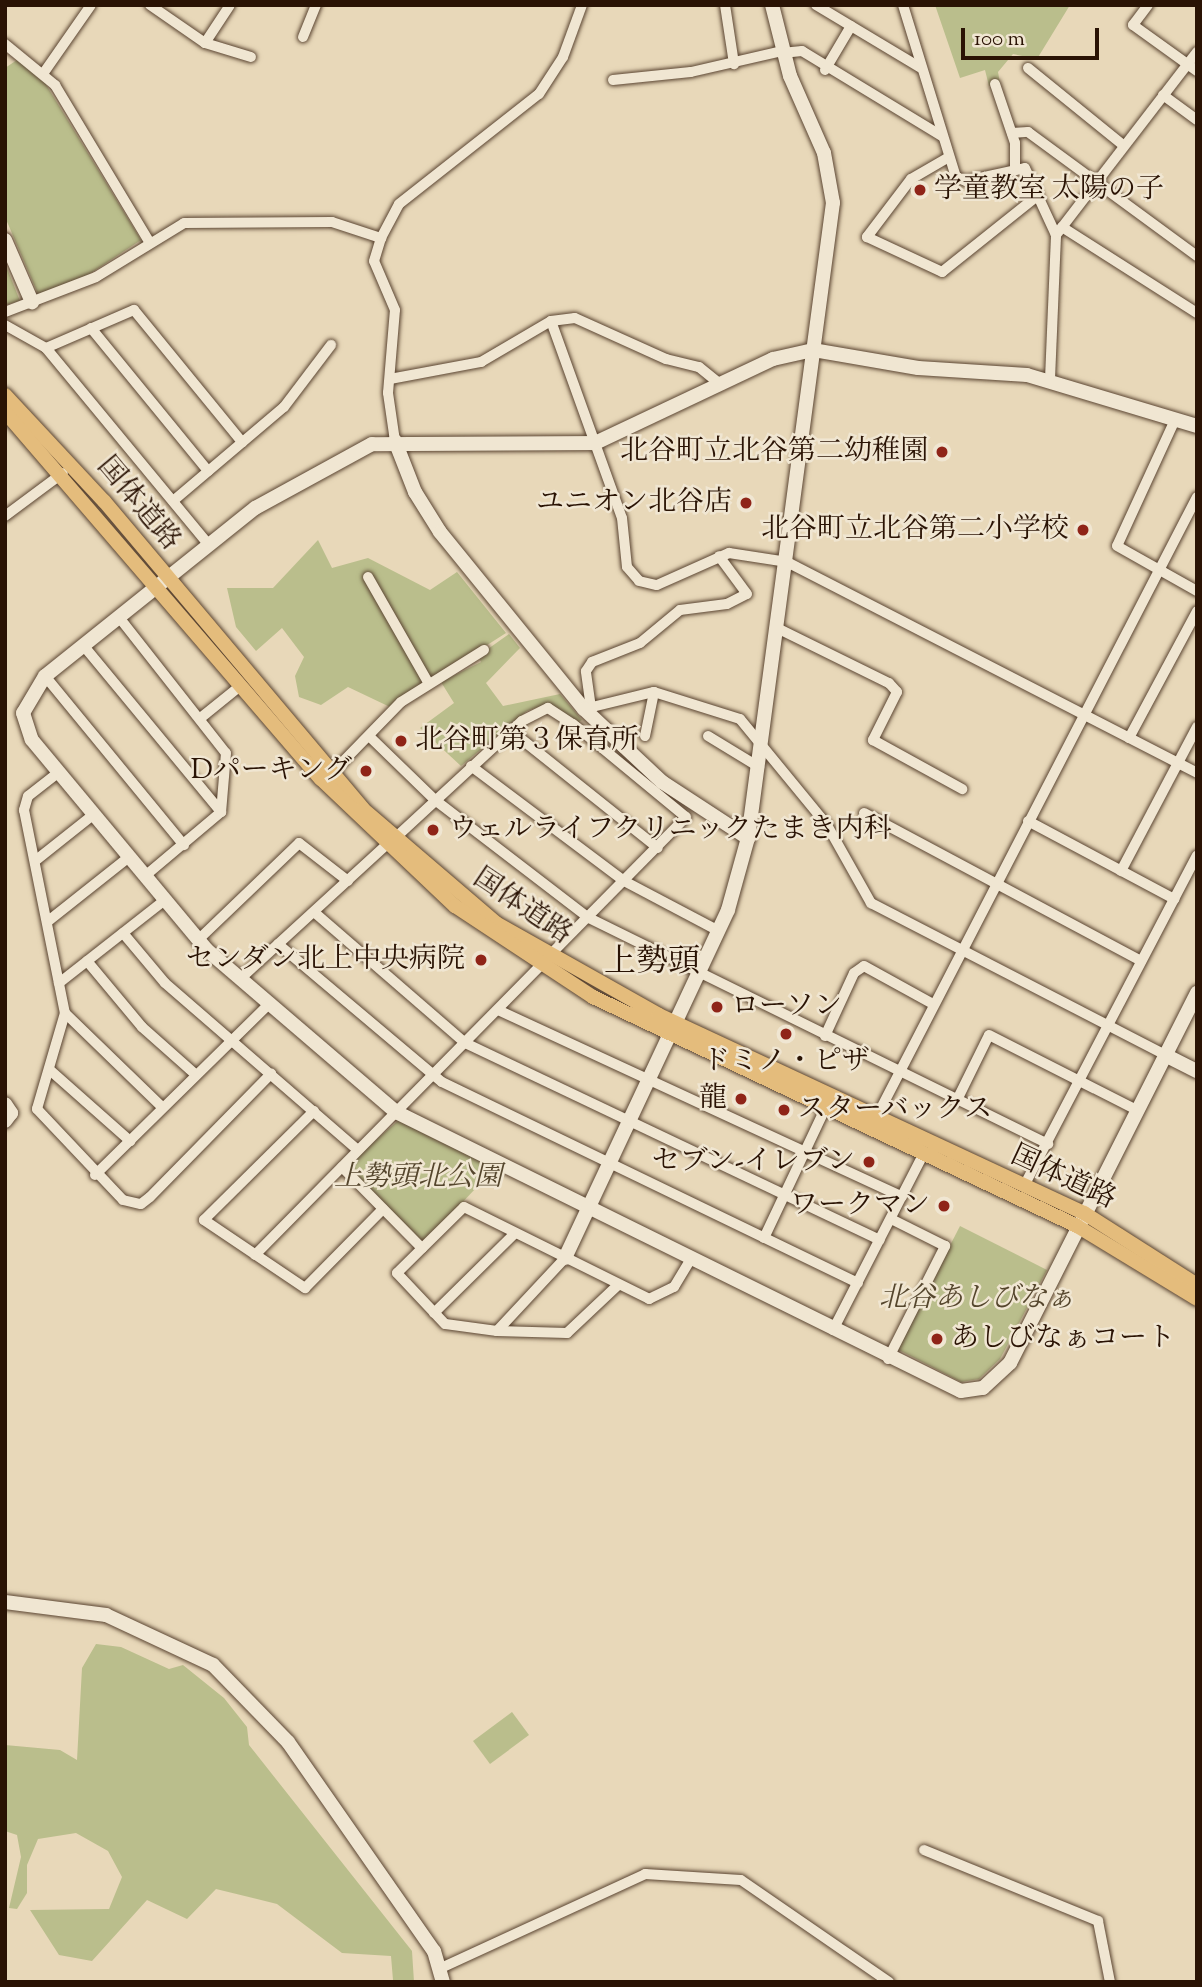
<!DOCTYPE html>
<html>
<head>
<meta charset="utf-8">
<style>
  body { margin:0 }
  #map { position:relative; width:1202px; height:1987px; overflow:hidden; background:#e8d8b9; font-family:"Sorts Mill Goudy","Noto Serif JP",serif }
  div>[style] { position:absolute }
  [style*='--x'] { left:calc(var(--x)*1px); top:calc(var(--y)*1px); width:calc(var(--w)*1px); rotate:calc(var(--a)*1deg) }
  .green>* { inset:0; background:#babe8c }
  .roads { filter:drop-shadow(0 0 2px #5a4431) drop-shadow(0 0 2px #5a4431) }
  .street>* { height:10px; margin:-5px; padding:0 5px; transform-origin:5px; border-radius:5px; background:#f0e6d2 }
  .secondary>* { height:14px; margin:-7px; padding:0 7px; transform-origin:7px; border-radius:7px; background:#f0e6d2 }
  .primary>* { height:14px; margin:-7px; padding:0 7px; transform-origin:7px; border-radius:7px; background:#e4bc7c }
  .dots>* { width:19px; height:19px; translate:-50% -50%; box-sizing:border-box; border:4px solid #f0e6d2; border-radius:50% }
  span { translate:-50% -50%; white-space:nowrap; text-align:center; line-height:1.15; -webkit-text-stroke:5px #f0e6d2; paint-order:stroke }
  .poi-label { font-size:28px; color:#2a1304 }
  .left { translate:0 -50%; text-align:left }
  .right { translate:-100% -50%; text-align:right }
  .street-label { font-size:28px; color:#2a1304 }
  .park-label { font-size:28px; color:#55462d; font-style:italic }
  .quarter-label { font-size:32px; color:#2a1304 }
  .frame { position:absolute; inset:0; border:7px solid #2a1304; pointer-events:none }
  .scale { position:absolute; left:961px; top:28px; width:138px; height:32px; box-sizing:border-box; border:4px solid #2a1304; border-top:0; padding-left:9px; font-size:21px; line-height:24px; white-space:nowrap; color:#2a1304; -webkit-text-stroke:5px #f0e6d2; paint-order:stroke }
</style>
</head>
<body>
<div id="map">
  <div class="green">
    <div style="clip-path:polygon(935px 5px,1070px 5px,1037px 59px,1013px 54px,998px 72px,1000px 83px,989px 86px,985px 70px,960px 78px)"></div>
    <div style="clip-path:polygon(17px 60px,42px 78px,141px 240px,82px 279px,38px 294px,5px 217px,5px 68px)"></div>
    <div style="clip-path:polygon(5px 263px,20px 301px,5px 305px)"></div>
    <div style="clip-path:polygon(318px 540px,332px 568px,368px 558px,430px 590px,457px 572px,506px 633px,390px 707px,348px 687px,321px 705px,299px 697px,295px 676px,304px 657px,282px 628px,256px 651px,236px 627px,227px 588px,273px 588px)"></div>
    <div style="clip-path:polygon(509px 634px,520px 648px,486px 683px,503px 706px,560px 694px,582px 720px,577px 723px,549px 703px,527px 711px,461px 766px,420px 728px,454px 703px,441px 682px,481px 662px,478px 656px)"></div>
    <div style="clip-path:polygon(400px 1119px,494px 1169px,422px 1245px,345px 1167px)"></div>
    <div style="clip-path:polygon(960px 1226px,1047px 1270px,1000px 1359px,979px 1379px,961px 1382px,897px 1349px)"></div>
    <div style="clip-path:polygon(96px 1644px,121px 1647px,169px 1669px,183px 1665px,224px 1698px,247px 1727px,249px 1745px,412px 1951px,414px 1982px,393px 1980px,391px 1956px,342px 1953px,277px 1904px,216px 1889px,187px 1919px,147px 1900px,92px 1961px,59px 1955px,30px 1910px,109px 1909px,122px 1877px,108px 1851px,76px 1833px,38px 1839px,27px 1865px,27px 1893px,17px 1909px,9px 1908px,21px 1857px,17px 1835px,5px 1831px,5px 1745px,60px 1750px,77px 1760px,82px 1668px)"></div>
    <div style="clip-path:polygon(512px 1712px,529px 1735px,490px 1764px,473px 1741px)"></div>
  </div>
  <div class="roads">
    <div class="street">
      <div style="--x:150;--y:5;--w:67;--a:34.6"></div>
      <div style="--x:205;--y:43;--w:48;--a:16.9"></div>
      <div style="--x:725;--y:5;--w:60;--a:81.3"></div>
      <div style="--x:816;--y:5;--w:122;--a:31"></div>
      <div style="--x:903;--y:5;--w:180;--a:72.9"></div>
      <div style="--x:956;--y:177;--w:11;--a:22"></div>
      <div style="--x:966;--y:181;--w:60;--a:-12.4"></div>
      <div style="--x:1025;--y:168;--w:74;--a:65.2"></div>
      <div style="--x:1148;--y:5;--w:25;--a:127"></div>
      <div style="--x:1133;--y:25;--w:79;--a:35.7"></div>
      <div style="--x:303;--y:37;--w:35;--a:-68"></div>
      <div style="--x:205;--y:43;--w:45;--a:-56.7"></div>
      <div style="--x:5;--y:44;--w:65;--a:39.4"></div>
      <div style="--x:55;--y:85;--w:181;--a:59"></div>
      <div style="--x:782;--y:53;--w:20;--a:-6"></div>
      <div style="--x:802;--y:51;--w:164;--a:31.3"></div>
      <div style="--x:1028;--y:68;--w:122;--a:39"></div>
      <div style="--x:825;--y:70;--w:51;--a:-59.4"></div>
      <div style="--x:45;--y:71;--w:80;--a:-55.1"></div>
      <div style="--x:613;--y:80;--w:78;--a:-5.9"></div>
      <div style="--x:691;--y:72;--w:93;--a:-13"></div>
      <div style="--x:995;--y:84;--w:62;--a:71.3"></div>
      <div style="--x:1015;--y:143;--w:27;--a:90"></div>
      <div style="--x:1163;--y:95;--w:42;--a:36.3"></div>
      <div style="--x:1012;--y:133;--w:16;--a:-4"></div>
      <div style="--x:1028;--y:132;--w:210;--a:36.3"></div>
      <div style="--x:949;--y:157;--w:44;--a:149.9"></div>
      <div style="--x:911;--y:179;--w:73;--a:127.2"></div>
      <div style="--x:867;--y:237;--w:83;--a:25"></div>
      <div style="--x:942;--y:272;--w:120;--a:-38.6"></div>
      <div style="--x:1062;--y:227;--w:160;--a:32.5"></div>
      <div style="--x:5;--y:312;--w:97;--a:-21"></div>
      <div style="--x:96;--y:277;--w:103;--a:-31.5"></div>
      <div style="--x:184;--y:223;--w:148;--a:-0.4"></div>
      <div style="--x:332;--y:222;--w:52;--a:18.1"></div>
      <div style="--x:551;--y:321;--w:209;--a:70.2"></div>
      <div style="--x:622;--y:518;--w:49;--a:84.2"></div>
      <div style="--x:627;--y:567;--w:18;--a:49"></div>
      <div style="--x:639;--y:581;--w:18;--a:13"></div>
      <div style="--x:657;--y:585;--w:79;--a:-24"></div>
      <div style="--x:729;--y:553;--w:59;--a:8.8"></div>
      <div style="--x:787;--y:562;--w:461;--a:27.2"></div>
      <div style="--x:5;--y:325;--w:47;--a:29.3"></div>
      <div style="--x:46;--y:348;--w:254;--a:50.4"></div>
      <div style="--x:91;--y:328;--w:185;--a:50.7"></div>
      <div style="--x:46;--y:348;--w:96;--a:-23.4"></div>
      <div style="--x:134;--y:310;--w:171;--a:50.7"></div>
      <div style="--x:390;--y:379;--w:93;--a:-10.6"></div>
      <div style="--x:481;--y:362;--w:81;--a:-30.4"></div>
      <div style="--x:551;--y:321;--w:24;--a:-7"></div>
      <div style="--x:575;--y:318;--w:100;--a:24.3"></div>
      <div style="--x:666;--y:359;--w:34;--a:14"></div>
      <div style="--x:699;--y:367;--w:27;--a:39"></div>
      <div style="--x:1050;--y:379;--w:144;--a:-87.6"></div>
      <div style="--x:1056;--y:235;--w:231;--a:-52.4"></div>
      <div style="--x:1174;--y:422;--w:136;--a:114.7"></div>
      <div style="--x:1117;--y:546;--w:92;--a:29.4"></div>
      <div style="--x:395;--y:441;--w:49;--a:-98.3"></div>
      <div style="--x:388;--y:393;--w:83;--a:-85.2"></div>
      <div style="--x:395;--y:310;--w:53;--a:-113.2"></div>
      <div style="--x:374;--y:261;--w:24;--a:-73"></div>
      <div style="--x:381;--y:238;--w:38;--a:-62"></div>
      <div style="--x:399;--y:204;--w:178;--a:-38.2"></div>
      <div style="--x:539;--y:94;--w:44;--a:-57"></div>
      <div style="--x:563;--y:57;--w:55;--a:-69.9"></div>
      <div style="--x:173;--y:501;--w:145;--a:-40.3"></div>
      <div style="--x:284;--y:407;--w:78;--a:-52.8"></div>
      <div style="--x:5;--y:516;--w:72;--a:-36.6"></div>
      <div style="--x:368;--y:577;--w:121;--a:60.3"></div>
      <div style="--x:118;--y:616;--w:174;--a:51.8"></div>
      <div style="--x:226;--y:753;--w:59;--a:94.8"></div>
      <div style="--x:221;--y:812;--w:99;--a:139.9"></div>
      <div style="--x:777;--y:628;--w:125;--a:26.2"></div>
      <div style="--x:889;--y:683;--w:12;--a:48"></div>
      <div style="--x:897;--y:692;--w:54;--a:116.6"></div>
      <div style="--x:873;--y:740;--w:102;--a:28.8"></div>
      <div style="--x:83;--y:645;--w:217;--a:50.4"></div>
      <div style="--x:45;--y:676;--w:219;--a:50.6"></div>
      <div style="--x:591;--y:708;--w:37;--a:-98"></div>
      <div style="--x:586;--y:671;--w:11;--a:-56"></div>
      <div style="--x:592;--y:662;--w:52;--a:-21.6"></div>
      <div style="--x:640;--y:643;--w:52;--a:-39.5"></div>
      <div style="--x:680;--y:610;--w:47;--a:-7.3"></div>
      <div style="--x:727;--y:604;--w:22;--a:-27"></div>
      <div style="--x:747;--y:594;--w:47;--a:-126.4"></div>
      <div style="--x:584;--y:709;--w:72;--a:-13.7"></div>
      <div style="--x:654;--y:692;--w:90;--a:17.4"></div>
      <div style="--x:740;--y:719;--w:137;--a:50.6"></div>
      <div style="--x:827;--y:825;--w:90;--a:60.6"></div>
      <div style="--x:871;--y:903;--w:331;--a:27.3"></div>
      <div style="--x:203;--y:716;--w:48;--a:-39"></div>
      <div style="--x:510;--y:730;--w:189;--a:38.6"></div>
      <div style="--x:645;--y:736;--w:45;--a:-78.4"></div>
      <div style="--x:708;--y:736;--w:60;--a:31.3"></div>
      <div style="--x:370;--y:737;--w:91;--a:44.1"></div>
      <div style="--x:435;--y:800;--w:194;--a:37.5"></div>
      <div style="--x:589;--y:918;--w:512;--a:26.21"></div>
      <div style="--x:1129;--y:738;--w:144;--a:-61.8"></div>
      <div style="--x:471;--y:766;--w:191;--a:36.9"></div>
      <div style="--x:624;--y:881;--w:107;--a:27.8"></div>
      <div style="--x:59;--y:772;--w:39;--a:142"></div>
      <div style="--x:28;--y:796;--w:15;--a:106"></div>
      <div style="--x:24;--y:810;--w:207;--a:78.6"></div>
      <div style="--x:65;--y:1013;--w:136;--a:44.1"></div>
      <div style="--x:331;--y:774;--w:100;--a:-45.8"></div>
      <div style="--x:401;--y:702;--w:98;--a:-32.1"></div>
      <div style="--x:864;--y:813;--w:314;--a:28.1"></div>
      <div style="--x:1028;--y:821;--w:166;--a:28.1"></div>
      <div style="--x:394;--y:839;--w:174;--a:-42.7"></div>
      <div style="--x:522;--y:721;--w:29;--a:-27"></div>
      <div style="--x:548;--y:708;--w:30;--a:33"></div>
      <div style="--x:573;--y:724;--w:146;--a:39.5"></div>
      <div style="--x:686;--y:817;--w:195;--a:134.6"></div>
      <div style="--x:35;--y:861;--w:75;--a:-38.5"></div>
      <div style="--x:1121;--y:871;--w:163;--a:-62.2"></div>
      <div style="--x:314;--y:912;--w:200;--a:40.9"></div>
      <div style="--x:465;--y:1043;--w:459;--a:25.4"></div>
      <div style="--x:47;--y:922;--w:105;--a:-38.4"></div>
      <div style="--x:123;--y:933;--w:65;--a:50"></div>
      <div style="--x:165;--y:983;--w:255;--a:40.9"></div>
      <div style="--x:198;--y:940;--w:140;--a:-43.8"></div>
      <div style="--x:299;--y:843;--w:62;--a:37.8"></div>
      <div style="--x:278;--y:944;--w:214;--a:40.1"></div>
      <div style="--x:442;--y:1082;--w:462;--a:25.8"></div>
      <div style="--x:87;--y:961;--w:86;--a:50.2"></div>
      <div style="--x:142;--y:1027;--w:72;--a:41.6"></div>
      <div style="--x:240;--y:979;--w:197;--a:-42.5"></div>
      <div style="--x:59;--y:983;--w:135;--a:-38.1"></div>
      <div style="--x:498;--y:1010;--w:445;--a:24.8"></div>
      <div style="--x:65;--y:1013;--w:100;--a:106.3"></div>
      <div style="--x:37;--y:1109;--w:125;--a:46.6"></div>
      <div style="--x:123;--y:1200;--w:18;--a:13"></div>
      <div style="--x:141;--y:1204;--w:11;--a:-38"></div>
      <div style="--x:150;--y:1197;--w:173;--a:-45.5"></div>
      <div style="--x:825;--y:1036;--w:69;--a:-65.3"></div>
      <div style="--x:854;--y:973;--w:12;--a:-35"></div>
      <div style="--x:864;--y:966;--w:79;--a:28.8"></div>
      <div style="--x:51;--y:1071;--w:106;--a:41.5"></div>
      <div style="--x:957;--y:1100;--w:72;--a:-63.8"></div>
      <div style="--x:989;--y:1035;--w:166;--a:26.9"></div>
      <div style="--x:314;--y:1111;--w:155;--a:135.3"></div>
      <div style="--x:204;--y:1220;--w:122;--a:34"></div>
      <div style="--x:305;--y:1288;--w:111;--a:-45.4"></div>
      <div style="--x:876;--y:1118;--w:699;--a:-62.67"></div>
      <div style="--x:342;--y:1167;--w:114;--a:45.4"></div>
      <div style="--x:95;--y:1175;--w:244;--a:-44.5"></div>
      <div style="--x:1024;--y:1186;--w:373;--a:-62.4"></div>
      <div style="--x:764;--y:1238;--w:145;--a:-64.7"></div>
      <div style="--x:255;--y:1255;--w:407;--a:-45.4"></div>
      <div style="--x:618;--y:1285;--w:70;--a:136.7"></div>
      <div style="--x:567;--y:1333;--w:70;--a:-178.4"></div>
      <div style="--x:497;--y:1331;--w:52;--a:-172.3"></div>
      <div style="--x:445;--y:1324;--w:70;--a:-133.3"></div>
      <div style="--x:397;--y:1273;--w:94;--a:-44.6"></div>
      <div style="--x:464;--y:1207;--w:207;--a:26.4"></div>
      <div style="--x:649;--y:1299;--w:28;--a:-26"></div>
      <div style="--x:674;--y:1287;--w:33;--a:-59"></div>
      <div style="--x:434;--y:1313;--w:114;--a:-44.6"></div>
      <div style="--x:833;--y:1330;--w:199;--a:-62.8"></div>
      <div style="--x:497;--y:1331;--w:100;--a:-47"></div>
      <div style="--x:888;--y:1359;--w:127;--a:-63.2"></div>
      <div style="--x:945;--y:1246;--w:60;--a:-153.4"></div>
      <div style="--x:924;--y:1850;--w:188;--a:22.2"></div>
      <div style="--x:1098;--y:1921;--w:62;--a:78.9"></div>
      <div style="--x:441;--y:1968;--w:225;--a:-24.7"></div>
      <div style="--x:645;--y:1874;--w:96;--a:3.6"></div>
      <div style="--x:741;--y:1880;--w:180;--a:34.6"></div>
    </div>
    <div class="secondary">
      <div style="--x:5;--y:240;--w:68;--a:66.5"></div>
      <div style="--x:1197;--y:426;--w:177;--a:-163.3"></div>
      <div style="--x:1027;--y:375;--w:109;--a:-176.3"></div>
      <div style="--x:918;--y:368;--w:107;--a:-170.3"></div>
      <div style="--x:813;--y:350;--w:41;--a:167.3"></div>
      <div style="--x:773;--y:359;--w:197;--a:154.7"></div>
      <div style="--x:595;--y:443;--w:223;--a:179.7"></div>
      <div style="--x:372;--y:444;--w:133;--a:151.3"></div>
      <div style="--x:255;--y:508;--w:269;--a:141.3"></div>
      <div style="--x:45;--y:676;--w:43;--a:120.7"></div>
      <div style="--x:23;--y:713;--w:28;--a:72"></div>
      <div style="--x:32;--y:740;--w:273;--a:50.2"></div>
      <div style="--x:207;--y:950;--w:249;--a:40.6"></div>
      <div style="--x:396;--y:1112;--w:630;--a:26.28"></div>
      <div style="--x:961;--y:1391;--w:22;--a:-8"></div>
      <div style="--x:983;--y:1388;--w:37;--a:-43"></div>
      <div style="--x:1010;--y:1363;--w:415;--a:-63.2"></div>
      <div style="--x:395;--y:441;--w:55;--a:68.6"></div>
      <div style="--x:415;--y:492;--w:47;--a:58"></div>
      <div style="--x:440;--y:532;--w:228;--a:50.9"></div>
      <div style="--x:584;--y:709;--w:107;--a:43.1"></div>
      <div style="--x:662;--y:782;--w:103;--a:33.1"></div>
      <div style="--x:1165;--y:1055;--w:36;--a:27"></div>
      <div style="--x:5;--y:1104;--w:11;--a:56"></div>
      <div style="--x:11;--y:1113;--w:10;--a:127"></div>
      <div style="--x:565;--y:1258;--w:384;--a:-64.9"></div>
      <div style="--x:728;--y:910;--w:75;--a:-74.5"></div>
      <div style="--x:748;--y:838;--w:641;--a:-82.38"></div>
      <div style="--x:833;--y:203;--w:51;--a:-100.2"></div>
      <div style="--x:824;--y:153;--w:84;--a:-113.8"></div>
      <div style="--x:790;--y:76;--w:73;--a:-104.2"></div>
      <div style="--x:5;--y:1602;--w:102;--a:7.3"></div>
      <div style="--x:106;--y:1615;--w:118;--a:25"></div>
      <div style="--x:213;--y:1665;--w:107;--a:45.8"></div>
      <div style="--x:288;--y:1742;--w:255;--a:55.1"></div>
      <div style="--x:434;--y:1951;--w:32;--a:74"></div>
    </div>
    <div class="primary">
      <div style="--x:5;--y:395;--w:145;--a:47"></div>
      <div style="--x:104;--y:501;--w:402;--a:49.9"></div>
      <div style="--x:363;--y:809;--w:175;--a:40.6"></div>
      <div style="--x:496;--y:923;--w:187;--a:29.4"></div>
      <div style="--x:659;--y:1015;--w:469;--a:25"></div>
      <div style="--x:1084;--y:1213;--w:134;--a:32.5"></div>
      <div style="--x:5;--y:412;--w:484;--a:49.3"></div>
      <div style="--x:321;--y:779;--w:185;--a:43.5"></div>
      <div style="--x:455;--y:906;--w:165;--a:33.4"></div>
      <div style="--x:593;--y:997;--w:535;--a:25.32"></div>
      <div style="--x:1077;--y:1226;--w:140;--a:31.3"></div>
    </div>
  </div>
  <div class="dots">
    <div style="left:920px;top:190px;background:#8f2418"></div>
    <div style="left:942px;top:452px;background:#8f2418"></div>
    <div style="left:746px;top:503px;background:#8f2418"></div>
    <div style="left:1083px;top:530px;background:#8f2418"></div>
    <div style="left:401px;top:741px;background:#8f2418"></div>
    <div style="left:366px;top:771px;background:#8f2418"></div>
    <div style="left:433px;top:830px;background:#8f2418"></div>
    <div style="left:481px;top:960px;background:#8f2418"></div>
    <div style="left:717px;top:1007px;background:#8f2418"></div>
    <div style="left:786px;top:1034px;background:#8f2418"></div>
    <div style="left:741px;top:1099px;background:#8f2418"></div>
    <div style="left:784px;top:1110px;background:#8f2418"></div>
    <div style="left:869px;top:1162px;background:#8f2418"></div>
    <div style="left:944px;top:1206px;background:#8f2418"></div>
    <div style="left:937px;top:1339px;background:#8f2418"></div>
  </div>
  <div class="poi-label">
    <span class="left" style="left:934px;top:190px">学童教室 太陽の子</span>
    <span class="right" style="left:928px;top:452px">北谷町立北谷第二幼稚園</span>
    <span class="right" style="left:732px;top:503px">ユニオン北谷店</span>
    <span class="right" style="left:1069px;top:530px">北谷町立北谷第二小学校</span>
    <span class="left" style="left:415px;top:741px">北谷町第３保育所</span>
    <span class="right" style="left:352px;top:771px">Dパーキング</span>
    <span class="left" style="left:449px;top:830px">ウェルライフクリニックたまき内科</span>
    <span class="right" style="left:465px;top:960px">センダン北上中央病院</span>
    <span class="left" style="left:731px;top:1007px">ローソン</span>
    <span style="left:786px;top:1062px">ドミノ・ピザ</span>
    <span class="right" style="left:727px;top:1099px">龍</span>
    <span class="left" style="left:798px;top:1110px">スターバックス</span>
    <span class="right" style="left:855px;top:1162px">セブン-イレブン</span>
    <span class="right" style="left:930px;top:1206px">ワークマン</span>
    <span class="left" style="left:951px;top:1339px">あしびなぁコート</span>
  </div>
  <div class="street-label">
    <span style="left:138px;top:504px;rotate:50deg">国体道路</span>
    <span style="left:522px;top:907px;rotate:34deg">国体道路</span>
    <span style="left:1063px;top:1178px;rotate:25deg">国体道路</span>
  </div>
  <div class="park-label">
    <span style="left:418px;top:1178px">上勢頭北公園</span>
    <span style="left:977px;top:1299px">北谷あしびなぁ</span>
  </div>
  <div class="quarter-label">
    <span style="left:652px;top:963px">上勢頭</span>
  </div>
  <div class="frame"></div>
  <div class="scale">100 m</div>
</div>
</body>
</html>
